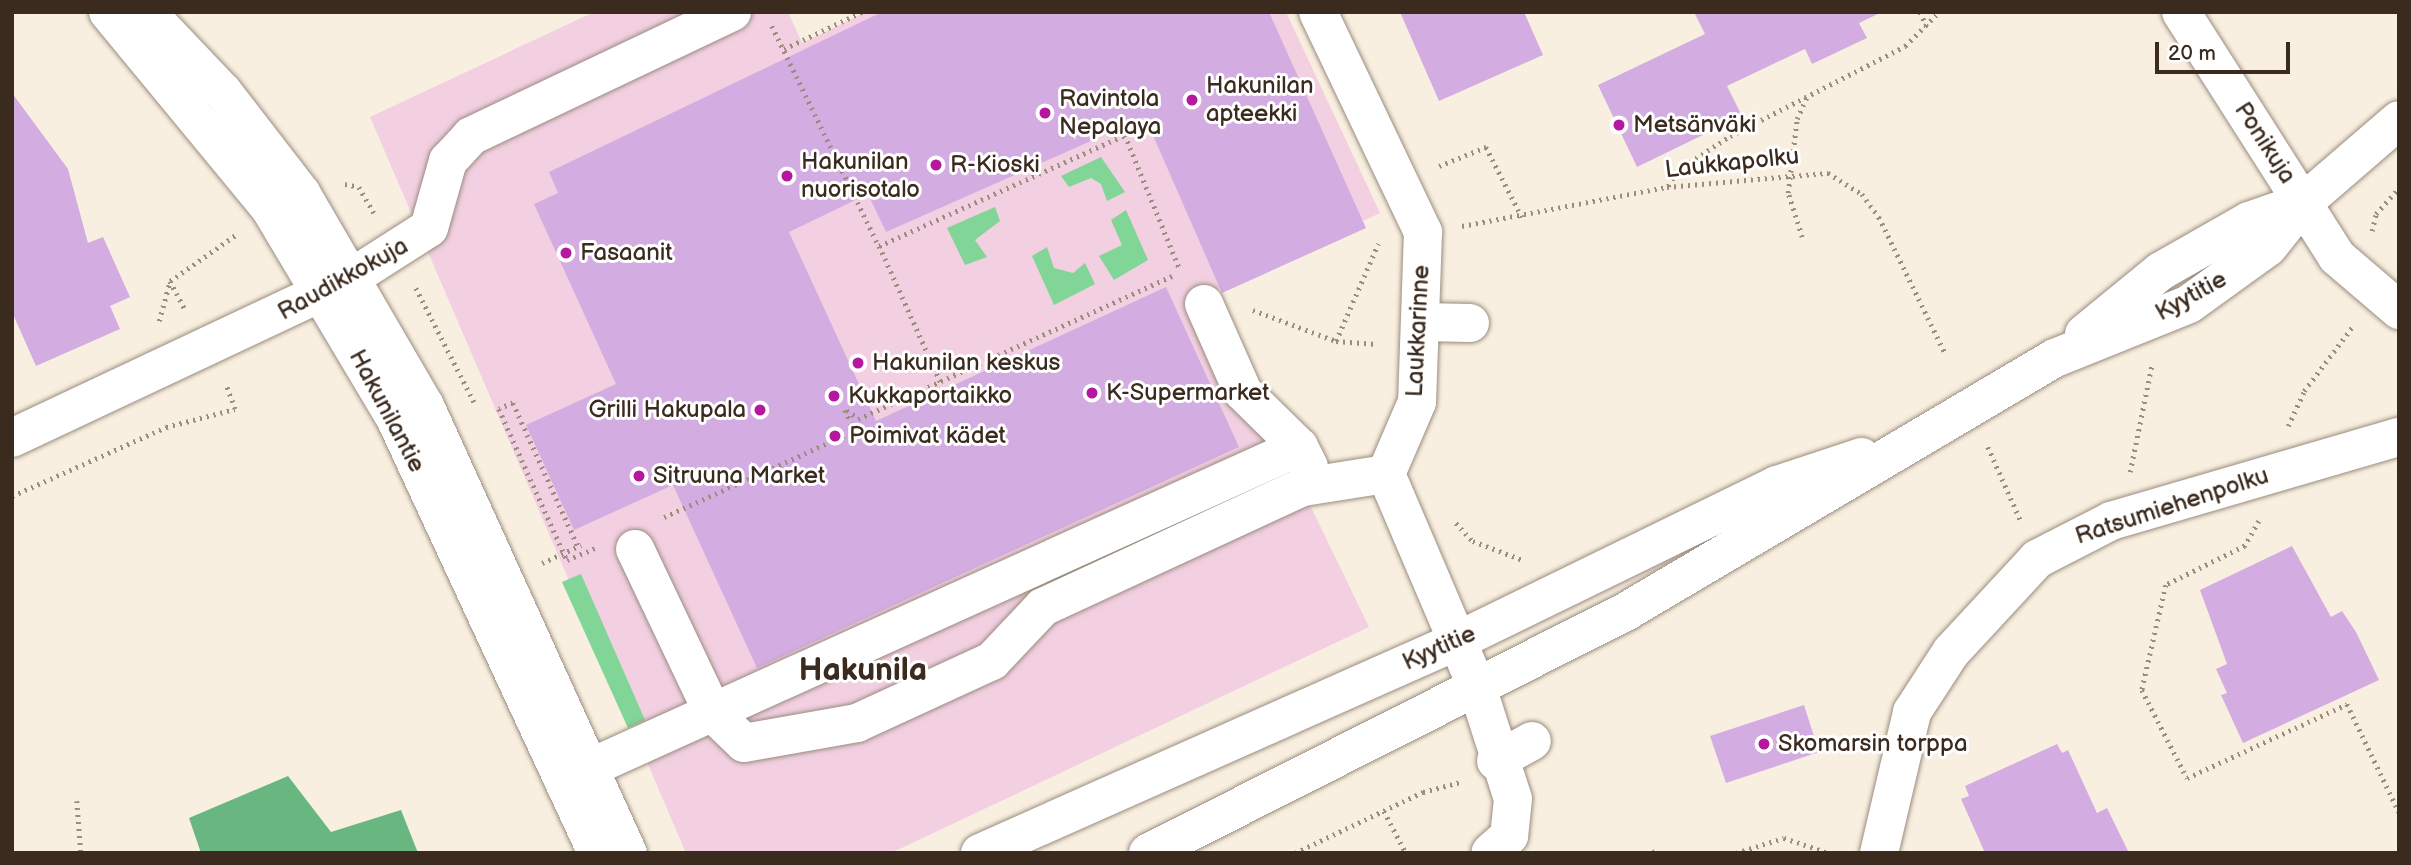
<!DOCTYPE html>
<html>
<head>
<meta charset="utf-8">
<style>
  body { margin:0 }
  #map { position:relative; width:2411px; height:865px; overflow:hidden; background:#f8efe0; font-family:"Balsamiq Sans",sans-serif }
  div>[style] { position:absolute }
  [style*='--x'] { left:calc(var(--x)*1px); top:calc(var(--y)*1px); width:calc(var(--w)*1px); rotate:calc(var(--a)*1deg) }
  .built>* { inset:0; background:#f2cfe1 }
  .green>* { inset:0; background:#81d597 }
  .forest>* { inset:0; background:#68b680 }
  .building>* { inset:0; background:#d3ade1 }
  .path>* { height:4.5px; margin-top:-2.25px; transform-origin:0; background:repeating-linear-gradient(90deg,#9a8c7f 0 2px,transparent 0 7px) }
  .roads { filter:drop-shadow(0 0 2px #9a8c7f) drop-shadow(0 0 2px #9a8c7f) }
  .minor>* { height:38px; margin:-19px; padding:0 19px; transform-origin:19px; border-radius:19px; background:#fff }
  .major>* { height:38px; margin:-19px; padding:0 19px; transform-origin:19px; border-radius:19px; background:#fff }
  .path-bridge>* { height:4.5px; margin-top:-2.25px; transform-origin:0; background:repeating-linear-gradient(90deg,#9a8c7f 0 2px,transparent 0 7px) }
  .dots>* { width:19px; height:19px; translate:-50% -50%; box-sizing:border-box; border:4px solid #fff; border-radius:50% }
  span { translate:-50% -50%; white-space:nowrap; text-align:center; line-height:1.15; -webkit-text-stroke:6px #fff; paint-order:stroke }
  .poi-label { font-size:24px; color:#3b2a1e }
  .left { translate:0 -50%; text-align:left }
  .right { translate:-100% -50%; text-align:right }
  .street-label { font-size:24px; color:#3b2a1e }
  .district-label { font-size:32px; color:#3b2a1e; font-weight:700 }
  .frame { position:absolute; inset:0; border:14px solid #3b2a1e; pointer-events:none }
  .scale { position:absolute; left:2155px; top:42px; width:135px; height:32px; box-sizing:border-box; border:4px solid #3b2a1e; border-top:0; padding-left:9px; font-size:21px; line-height:24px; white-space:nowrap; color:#3b2a1e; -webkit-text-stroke:5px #fff; paint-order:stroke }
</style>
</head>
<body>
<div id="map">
  <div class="built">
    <div style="clip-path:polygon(594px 12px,788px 12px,802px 43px,866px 12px,1286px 12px,1380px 213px,1208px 294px,1369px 627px,891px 853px,686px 853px,370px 117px)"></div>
  </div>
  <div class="green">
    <div style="clip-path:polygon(1101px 157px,1125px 192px,1107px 201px,1101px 184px,1091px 178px,1069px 187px,1061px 176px)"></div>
    <div style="clip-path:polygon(995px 207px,1000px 221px,975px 240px,987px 257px,965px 265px,947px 228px)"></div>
    <div style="clip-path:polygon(1126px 210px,1148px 260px,1114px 280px,1099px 256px,1122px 245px,1111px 220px)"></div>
    <div style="clip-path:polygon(1047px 247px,1054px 268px,1073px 273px,1085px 263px,1095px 284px,1054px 305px,1032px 256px)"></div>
    <div style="clip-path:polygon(581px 574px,645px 720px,628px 728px,562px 582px)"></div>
  </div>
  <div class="forest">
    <div style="clip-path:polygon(288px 776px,331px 832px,401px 810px,418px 853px,201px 853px,189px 818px)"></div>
  </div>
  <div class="building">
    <div style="clip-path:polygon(882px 12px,1269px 12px,1366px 228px,1222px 293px,1145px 117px,886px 232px,868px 194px,789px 232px,876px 421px,1166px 287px,1239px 447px,757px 668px,673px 485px,574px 530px,526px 425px,616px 384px,534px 204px,558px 193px,549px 172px)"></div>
    <div style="clip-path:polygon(1400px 12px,1524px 12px,1543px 55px,1439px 101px)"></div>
    <div style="clip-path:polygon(1694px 12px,1882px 12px,1859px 23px,1867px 38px,1812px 64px,1805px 49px,1727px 86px,1742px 116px,1637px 167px,1598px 85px,1705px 34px)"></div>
    <div style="clip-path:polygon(12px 93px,68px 169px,88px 243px,103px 237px,130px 297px,110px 306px,120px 329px,36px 366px,12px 312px)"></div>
    <div style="clip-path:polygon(2292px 546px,2331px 617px,2342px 611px,2356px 632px,2379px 680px,2243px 743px,2221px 695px,2227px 693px,2216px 669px,2227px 664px,2200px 590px)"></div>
    <div style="clip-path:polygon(1804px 705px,1819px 752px,1726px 783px,1710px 736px)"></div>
    <div style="clip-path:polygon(2057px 744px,2062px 753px,2068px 750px,2097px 813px,2107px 808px,2129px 853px,1985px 853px,1961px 799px,1969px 796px,1965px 786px)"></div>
  </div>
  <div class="path">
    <div style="--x:1920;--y:12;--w:17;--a:65"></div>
    <div style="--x:772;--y:26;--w:245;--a:64.1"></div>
    <div style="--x:784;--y:49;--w:86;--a:-25.4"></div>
    <div style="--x:1439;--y:166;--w:51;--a:-22"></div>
    <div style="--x:1486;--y:147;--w:79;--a:62.8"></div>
    <div style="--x:345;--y:184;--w:14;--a:12"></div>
    <div style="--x:359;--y:187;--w:30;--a:60"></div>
    <div style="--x:1668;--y:186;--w:19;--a:-58"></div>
    <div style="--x:1678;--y:170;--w:62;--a:-33.2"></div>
    <div style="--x:1730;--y:136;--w:197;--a:-27.2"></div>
    <div style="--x:1905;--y:46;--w:48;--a:-45"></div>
    <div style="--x:1462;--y:226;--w:209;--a:-10.8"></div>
    <div style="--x:1667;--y:187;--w:162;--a:-5"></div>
    <div style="--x:1828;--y:173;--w:40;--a:32"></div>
    <div style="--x:1862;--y:194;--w:29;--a:54"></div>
    <div style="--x:1879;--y:217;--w:151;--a:64.1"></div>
    <div style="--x:2372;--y:231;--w:17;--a:-77"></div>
    <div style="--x:2376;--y:214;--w:35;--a:-49"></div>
    <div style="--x:1802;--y:237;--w:46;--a:-107.7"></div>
    <div style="--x:1788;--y:193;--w:75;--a:-83.1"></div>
    <div style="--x:1797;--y:119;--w:27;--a:-66"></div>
    <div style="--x:170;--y:281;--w:32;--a:62"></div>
    <div style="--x:416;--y:288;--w:128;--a:63"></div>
    <div style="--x:1253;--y:310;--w:89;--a:20.5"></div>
    <div style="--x:1336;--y:341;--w:106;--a:-66.6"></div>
    <div style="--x:159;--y:321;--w:41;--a:-74.6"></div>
    <div style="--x:170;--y:281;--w:82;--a:-35"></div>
    <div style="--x:1336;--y:341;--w:40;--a:4.3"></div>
    <div style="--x:940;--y:382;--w:149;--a:-114.2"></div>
    <div style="--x:879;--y:246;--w:270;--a:-24.3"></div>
    <div style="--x:1125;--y:135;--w:146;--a:67.8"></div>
    <div style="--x:513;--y:403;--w:157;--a:65.6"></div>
    <div style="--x:854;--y:416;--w:11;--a:-146"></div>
    <div style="--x:845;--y:410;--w:22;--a:66"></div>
    <div style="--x:858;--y:419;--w:345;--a:-24.5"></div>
    <div style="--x:2288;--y:426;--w:38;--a:-65"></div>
    <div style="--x:2304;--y:391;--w:81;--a:-53"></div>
    <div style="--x:1988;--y:447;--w:79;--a:66"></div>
    <div style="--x:2130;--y:472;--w:110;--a:-78.5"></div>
    <div style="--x:12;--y:496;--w:169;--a:-24.1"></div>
    <div style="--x:166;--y:427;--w:71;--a:-14.6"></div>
    <div style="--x:235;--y:409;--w:26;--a:-111"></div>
    <div style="--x:664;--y:517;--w:216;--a:-24.3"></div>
    <div style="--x:2259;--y:521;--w:29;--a:119"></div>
    <div style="--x:2245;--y:546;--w:88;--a:153.7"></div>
    <div style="--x:2166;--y:585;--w:108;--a:102.9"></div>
    <div style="--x:2142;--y:690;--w:99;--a:62.9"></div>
    <div style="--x:2187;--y:778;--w:176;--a:-24.8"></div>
    <div style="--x:2347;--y:704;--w:120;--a:64.3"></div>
    <div style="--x:1456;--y:523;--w:25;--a:47"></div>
    <div style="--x:1473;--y:541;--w:53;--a:20.8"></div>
    <div style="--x:567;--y:560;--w:30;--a:-23"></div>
    <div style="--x:542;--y:563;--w:43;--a:-24.8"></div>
    <div style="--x:77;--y:801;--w:52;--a:85.6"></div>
    <div style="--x:1384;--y:811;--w:47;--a:62.4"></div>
    <div style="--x:1652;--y:851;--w:5;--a:22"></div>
    <div style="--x:1295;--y:853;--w:142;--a:-25.5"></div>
    <div style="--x:1423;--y:792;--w:39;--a:-15"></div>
    <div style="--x:1736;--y:853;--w:50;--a:-17.4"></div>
    <div style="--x:1784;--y:838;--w:47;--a:18.4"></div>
  </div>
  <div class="roads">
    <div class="minor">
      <div style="--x:1318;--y:12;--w:244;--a:64.5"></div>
      <div style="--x:1423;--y:232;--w:170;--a:92"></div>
      <div style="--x:1417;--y:402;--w:78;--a:113.3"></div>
      <div style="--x:1386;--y:474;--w:235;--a:66.9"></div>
      <div style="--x:1478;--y:690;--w:114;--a:72.2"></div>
      <div style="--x:1513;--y:799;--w:37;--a:96"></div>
      <div style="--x:1509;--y:836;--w:25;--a:138"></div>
      <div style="--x:2181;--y:12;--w:290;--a:57.5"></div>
      <div style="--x:2337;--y:257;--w:82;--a:40.5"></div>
      <div style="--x:1204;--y:304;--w:96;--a:66.1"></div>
      <div style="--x:1243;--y:392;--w:78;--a:44.5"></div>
      <div style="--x:1299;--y:447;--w:22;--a:63"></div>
      <div style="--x:1421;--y:322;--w:49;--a:1.2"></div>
      <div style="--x:12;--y:438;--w:369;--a:-25.2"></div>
      <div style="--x:346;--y:281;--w:98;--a:-32.6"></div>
      <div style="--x:429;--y:228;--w:70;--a:-74.2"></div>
      <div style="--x:448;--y:161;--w:34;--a:-47"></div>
      <div style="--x:471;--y:136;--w:289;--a:-25.4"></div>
      <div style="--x:635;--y:549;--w:182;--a:64.6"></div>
      <div style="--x:713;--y:713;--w:43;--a:44.1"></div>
      <div style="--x:744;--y:743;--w:115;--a:-10"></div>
      <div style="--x:857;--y:723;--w:149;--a:-24.7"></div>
      <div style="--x:992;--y:661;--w:74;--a:-46.6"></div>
      <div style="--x:1043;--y:607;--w:286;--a:-24.8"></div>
      <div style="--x:1303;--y:487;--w:84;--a:-8.9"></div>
      <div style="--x:1496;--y:761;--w:41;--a:-29.1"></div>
      <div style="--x:563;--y:780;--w:808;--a:-24.34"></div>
      <div style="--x:1879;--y:853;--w:145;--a:-76.8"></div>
      <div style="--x:1912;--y:712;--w:72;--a:-57"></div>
      <div style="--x:1951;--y:652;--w:127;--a:-47.2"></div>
      <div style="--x:2037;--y:559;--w:83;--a:-27.2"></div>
      <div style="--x:2111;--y:521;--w:300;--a:-16.3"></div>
    </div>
    <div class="major">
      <div style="--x:108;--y:12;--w:256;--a:50.5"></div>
      <div style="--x:271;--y:210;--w:244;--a:59.2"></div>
      <div style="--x:396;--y:420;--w:477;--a:65.1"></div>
      <div style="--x:147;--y:12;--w:110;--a:46.5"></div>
      <div style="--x:223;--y:92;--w:128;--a:52.3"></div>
      <div style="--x:301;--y:193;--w:246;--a:59.8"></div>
      <div style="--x:425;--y:406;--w:491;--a:65.6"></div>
      <div style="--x:2084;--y:334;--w:99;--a:-39.3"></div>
      <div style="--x:2161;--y:271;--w:101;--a:-29.6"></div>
      <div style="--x:2249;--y:221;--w:58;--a:-19.1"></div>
      <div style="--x:980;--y:853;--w:522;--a:-23.96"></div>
      <div style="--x:1457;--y:641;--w:356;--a:-26"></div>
      <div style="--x:1777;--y:485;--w:89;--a:-18.4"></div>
      <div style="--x:1148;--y:853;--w:537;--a:-26.8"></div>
      <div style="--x:1627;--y:611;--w:497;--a:-30.6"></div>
      <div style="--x:2055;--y:358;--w:144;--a:-21.9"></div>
      <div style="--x:2189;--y:304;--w:97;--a:-35.8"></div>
      <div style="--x:2268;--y:247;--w:58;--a:-51.3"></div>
      <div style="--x:2304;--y:202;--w:125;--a:-40.8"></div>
    </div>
  </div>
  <div class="path-bridge">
    <div style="--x:513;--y:403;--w:15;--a:157"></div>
    <div style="--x:499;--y:409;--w:166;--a:65.8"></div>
  </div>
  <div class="dots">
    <div style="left:1192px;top:100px;background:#b5179e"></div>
    <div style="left:1045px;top:113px;background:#b5179e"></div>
    <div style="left:1619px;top:125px;background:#b5179e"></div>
    <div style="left:936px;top:165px;background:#b5179e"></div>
    <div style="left:787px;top:176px;background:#b5179e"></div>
    <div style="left:566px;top:253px;background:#b5179e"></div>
    <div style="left:858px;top:363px;background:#b5179e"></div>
    <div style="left:1092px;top:393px;background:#b5179e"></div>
    <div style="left:834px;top:396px;background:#b5179e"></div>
    <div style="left:760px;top:410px;background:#b5179e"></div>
    <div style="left:835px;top:436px;background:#b5179e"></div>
    <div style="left:639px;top:476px;background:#b5179e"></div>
    <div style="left:1764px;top:744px;background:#b5179e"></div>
  </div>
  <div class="poi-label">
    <span class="left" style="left:1206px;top:100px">Hakunilan<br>apteekki</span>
    <span class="left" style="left:1059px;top:113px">Ravintola<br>Nepalaya</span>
    <span class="left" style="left:1633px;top:125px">Metsänväki</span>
    <span class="left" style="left:801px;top:176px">Hakunilan<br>nuorisotalo</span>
    <span class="left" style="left:950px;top:165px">R-Kioski</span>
    <span class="left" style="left:580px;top:253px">Fasaanit</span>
    <span class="left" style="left:872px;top:363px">Hakunilan keskus</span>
    <span class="left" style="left:1106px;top:393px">K-Supermarket</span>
    <span class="left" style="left:848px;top:396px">Kukkaportaikko</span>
    <span class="right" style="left:746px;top:410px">Grilli Hakupala</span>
    <span class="left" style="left:849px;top:436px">Poimivat kädet</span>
    <span class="left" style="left:653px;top:476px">Sitruuna Market</span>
    <span class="left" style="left:1778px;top:744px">Skomarsin torppa</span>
  </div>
  <div class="street-label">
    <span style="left:2265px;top:143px;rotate:57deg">Ponikuja</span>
    <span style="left:1732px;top:163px;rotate:-6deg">Laukkapolku</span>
    <span style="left:343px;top:279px;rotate:-29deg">Raudikkokuja</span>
    <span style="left:2191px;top:296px;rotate:-29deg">Kyytitie</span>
    <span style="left:1418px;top:331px;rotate:-87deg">Laukkarinne</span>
    <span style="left:387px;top:411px;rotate:62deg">Hakunilantie</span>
    <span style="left:2172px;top:506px;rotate:-18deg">Ratsumiehenpolku</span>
    <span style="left:1439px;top:648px;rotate:-24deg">Kyytitie</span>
  </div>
  <div class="district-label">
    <span style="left:863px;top:671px">Hakunila</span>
  </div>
  <div class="frame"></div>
  <div class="scale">20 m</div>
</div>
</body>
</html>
